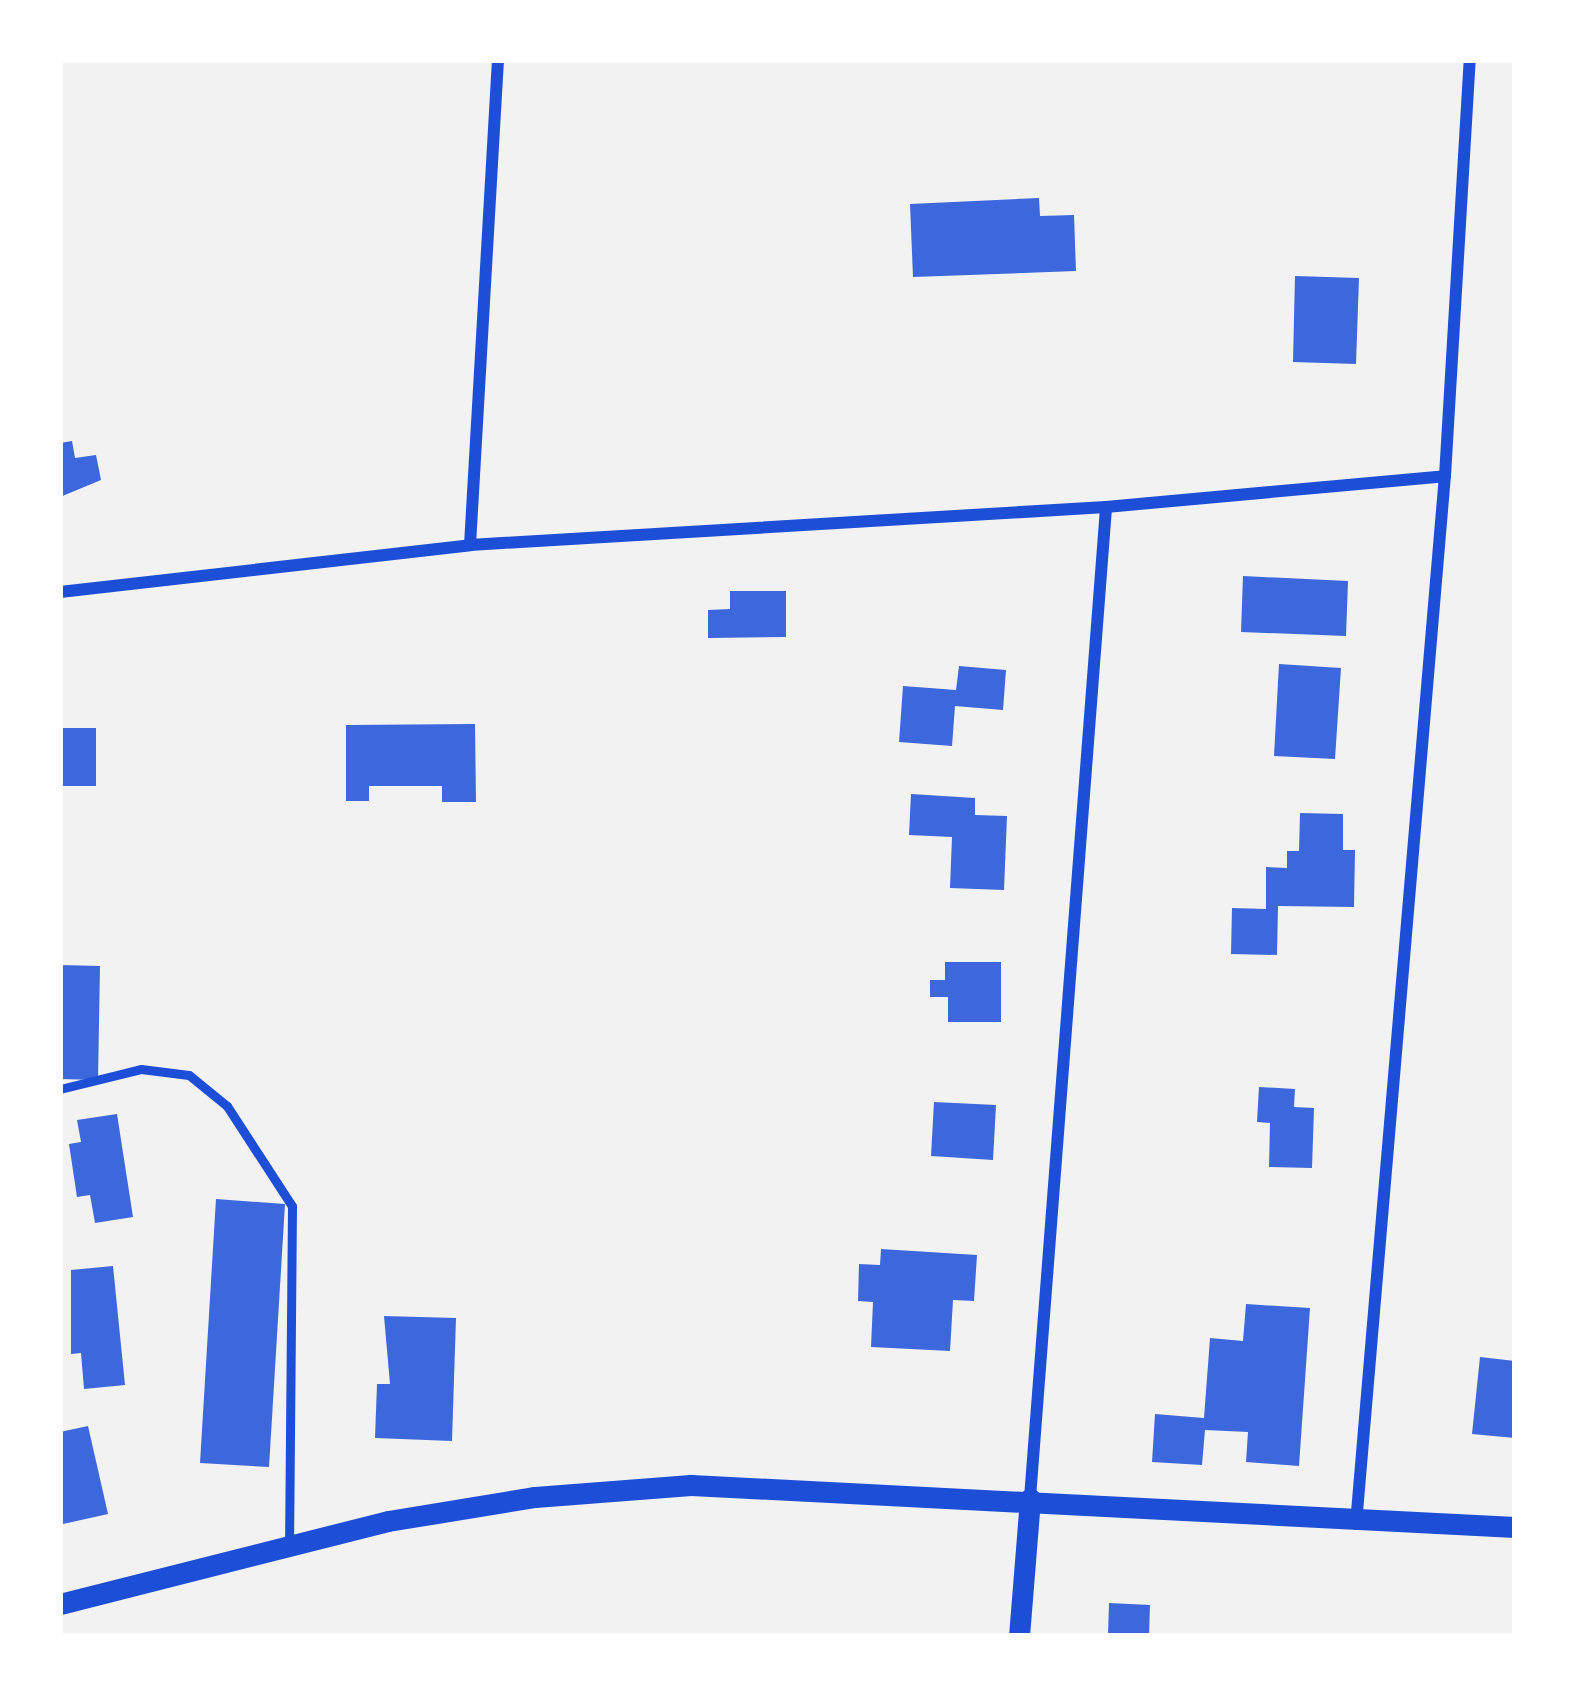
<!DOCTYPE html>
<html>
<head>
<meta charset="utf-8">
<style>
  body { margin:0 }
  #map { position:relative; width:1575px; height:1696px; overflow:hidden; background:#f2f2f2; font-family:Mulish,sans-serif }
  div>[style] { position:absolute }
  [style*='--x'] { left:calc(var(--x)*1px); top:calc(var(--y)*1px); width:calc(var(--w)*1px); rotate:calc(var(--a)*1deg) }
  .building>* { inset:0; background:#3d67dc }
  .service>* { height:9px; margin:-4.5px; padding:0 4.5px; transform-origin:4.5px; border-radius:4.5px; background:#1d4ed8 }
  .minor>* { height:12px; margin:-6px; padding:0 6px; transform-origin:6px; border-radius:6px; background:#1d4ed8 }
  .tertiary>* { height:21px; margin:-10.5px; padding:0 10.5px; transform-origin:10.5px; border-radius:10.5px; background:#1d4ed8 }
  span { translate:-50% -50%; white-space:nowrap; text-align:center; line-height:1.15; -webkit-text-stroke:12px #fff; paint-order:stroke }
  .frame { position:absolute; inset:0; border:63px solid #fff; pointer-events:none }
</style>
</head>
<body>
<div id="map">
  <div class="building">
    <div style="clip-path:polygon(1039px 198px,1040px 216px,1074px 215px,1076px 271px,913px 277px,910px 204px)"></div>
    <div style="clip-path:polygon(1295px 276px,1359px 278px,1356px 364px,1293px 362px)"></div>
    <div style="clip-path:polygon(72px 441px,75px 458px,96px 455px,101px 480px,60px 497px,60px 443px)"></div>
    <div style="clip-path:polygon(1243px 576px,1348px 581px,1346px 636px,1241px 632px)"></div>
    <div style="clip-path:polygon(730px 591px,786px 591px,786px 637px,708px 638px,708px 610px,730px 609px)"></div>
    <div style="clip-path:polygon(1279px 664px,1341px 668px,1335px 759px,1274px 756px)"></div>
    <div style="clip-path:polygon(959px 666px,1006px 670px,1003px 710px,955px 706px,952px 746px,899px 742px,903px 686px,956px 690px)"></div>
    <div style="clip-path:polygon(475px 724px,476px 802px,442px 802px,442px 786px,369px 786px,369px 801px,346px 801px,346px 725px)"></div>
    <div style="clip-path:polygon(60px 728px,96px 728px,96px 786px,60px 786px)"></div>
    <div style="clip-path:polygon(911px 794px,975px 798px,975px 815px,1007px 816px,1004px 890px,950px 888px,952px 837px,909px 835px)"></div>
    <div style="clip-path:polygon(1300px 813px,1343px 814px,1343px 850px,1355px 850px,1354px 907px,1278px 906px,1277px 955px,1231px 954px,1232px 908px,1266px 909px,1266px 867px,1287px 868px,1287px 851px,1299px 851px)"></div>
    <div style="clip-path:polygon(945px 962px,1001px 962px,1001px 1022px,948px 1022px,948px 997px,930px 997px,930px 980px,945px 980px)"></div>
    <div style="clip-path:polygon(60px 965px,100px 966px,98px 1080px,60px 1079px)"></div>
    <div style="clip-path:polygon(1259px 1087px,1295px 1089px,1294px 1107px,1314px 1108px,1312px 1168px,1269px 1167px,1270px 1123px,1257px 1122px)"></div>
    <div style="clip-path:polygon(934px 1102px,996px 1105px,993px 1160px,931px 1156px)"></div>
    <div style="clip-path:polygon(117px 1114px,133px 1217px,95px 1223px,90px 1195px,77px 1197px,69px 1144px,81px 1142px,77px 1120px)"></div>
    <div style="clip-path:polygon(216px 1199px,285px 1204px,269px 1467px,200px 1463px)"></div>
    <div style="clip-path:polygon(881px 1249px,977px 1255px,974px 1301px,953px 1300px,950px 1351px,871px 1347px,873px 1302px,858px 1301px,859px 1264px,880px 1265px)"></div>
    <div style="clip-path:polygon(113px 1266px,125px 1385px,84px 1389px,81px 1353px,71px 1354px,71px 1270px)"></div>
    <div style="clip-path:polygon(1246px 1304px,1310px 1308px,1299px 1466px,1246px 1462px,1248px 1432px,1205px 1430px,1202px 1465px,1152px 1462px,1155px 1414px,1204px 1418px,1210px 1338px,1243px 1341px)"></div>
    <div style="clip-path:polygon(384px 1316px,456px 1318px,452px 1441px,375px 1438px,377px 1384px,390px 1384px)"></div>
    <div style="clip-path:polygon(1480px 1357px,1515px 1361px,1515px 1438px,1472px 1434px)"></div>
    <div style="clip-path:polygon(88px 1426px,108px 1514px,63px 1524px,60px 1432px)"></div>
    <div style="clip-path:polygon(1109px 1603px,1150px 1605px,1149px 1636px,1108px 1636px)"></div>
  </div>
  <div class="service">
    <div style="--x:60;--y:1089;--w:83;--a:-13.9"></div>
    <div style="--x:141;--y:1069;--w:48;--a:7.1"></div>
    <div style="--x:189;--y:1075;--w:49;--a:39.2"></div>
    <div style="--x:227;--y:1106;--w:119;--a:57"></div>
    <div style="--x:292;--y:1206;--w:340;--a:90.5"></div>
  </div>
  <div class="minor">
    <div style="--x:470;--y:545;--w:486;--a:-86.7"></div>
    <div style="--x:60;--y:592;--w:413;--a:-6.5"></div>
    <div style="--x:470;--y:545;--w:637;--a:-3.42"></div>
    <div style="--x:1106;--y:507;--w:340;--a:-5.2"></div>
    <div style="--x:1030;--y:1498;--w:994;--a:-85.61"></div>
    <div style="--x:1356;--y:1524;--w:1052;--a:-85.15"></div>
    <div style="--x:1445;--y:476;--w:417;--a:-86.6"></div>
  </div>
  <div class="tertiary">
    <div style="--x:60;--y:1604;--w:338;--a:-14.2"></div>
    <div style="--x:388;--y:1521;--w:149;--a:-9.3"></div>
    <div style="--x:535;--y:1497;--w:156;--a:-4.4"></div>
    <div style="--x:691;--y:1485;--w:825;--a:2.92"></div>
    <div style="--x:1019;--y:1636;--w:138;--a:-85.4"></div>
  </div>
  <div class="frame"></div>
</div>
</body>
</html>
